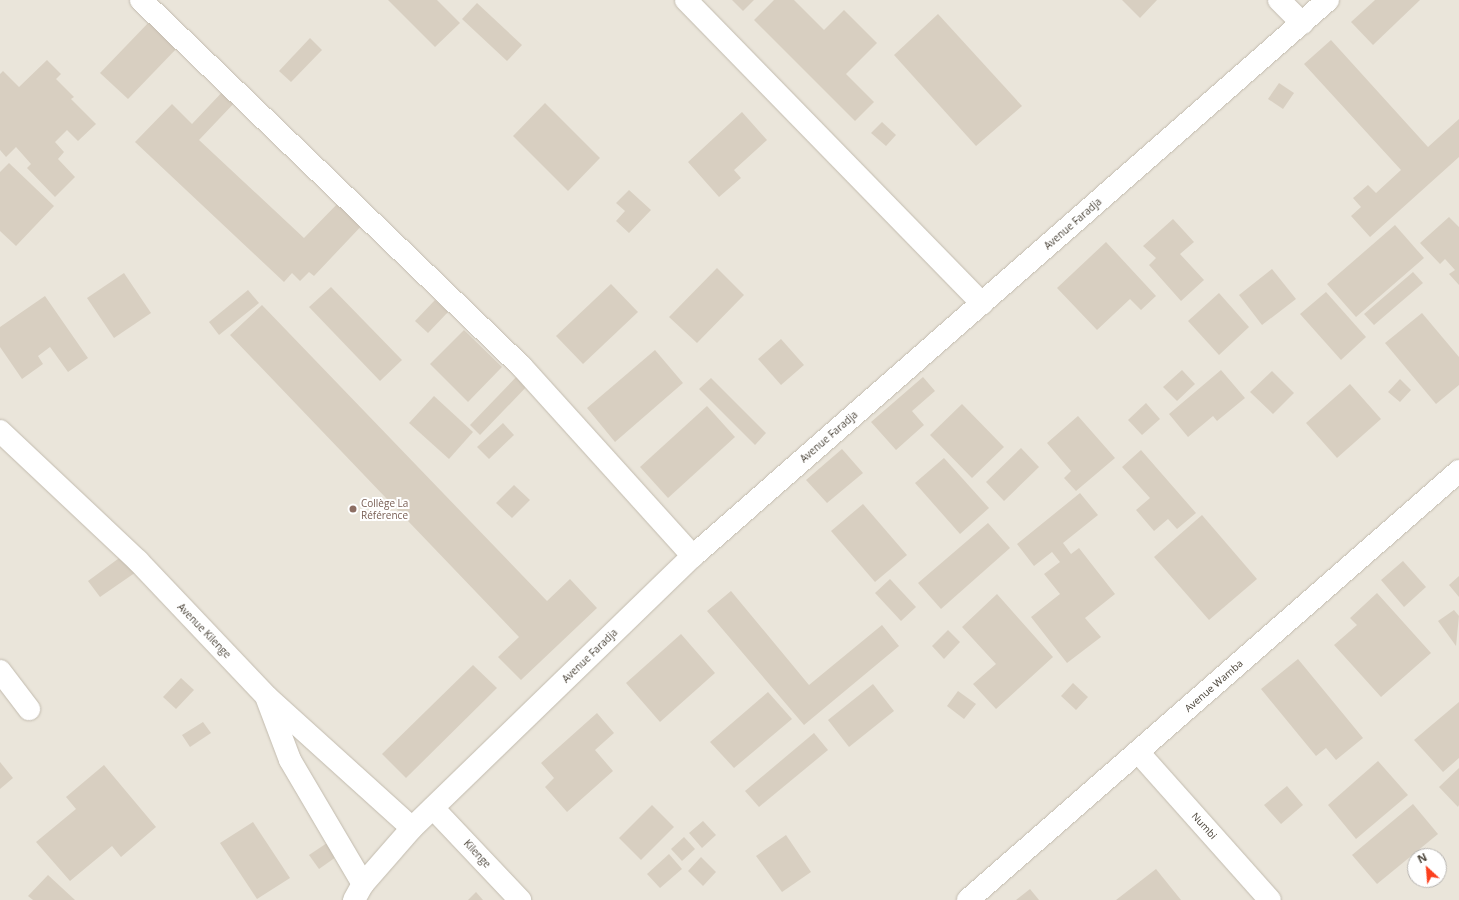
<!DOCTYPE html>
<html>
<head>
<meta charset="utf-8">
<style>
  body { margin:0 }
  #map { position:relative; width:1459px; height:900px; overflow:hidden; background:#f6f3ec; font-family:"Open Sans",sans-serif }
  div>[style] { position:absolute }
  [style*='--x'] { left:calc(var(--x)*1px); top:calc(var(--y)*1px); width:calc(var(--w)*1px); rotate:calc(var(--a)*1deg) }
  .residential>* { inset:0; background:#eae5da }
  .building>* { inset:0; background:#d8cfc1 }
  .roads { filter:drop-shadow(0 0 1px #c2bbae) drop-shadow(0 0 1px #c2bbae) }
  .minor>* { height:22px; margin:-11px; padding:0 11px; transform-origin:11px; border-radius:11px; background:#fff }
  .dots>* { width:11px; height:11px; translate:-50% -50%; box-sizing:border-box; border:2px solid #fff; border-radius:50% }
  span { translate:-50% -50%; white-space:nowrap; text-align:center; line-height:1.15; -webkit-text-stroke:4px #fff; paint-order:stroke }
  .street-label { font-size:10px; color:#4b4439 }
  .education-label { font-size:10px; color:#785e54 }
  .left { translate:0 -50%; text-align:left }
  .north { position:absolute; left:1407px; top:848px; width:40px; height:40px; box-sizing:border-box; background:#fff; border:1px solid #b7b4b0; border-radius:50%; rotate:334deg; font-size:11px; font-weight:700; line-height:16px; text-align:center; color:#4b4439 }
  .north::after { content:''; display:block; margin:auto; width:14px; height:18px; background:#fc3f1d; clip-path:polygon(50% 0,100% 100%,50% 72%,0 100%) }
</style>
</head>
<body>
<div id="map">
  <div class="residential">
    <div style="clip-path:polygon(evenodd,0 0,1459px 0,1459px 900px,0 900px,0 0,1415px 856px,1439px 856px,1439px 880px,1415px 880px,1415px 856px)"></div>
  </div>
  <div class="building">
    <div style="clip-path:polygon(388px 0,437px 0,460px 23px,435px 47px)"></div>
    <div style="clip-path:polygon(732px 0,754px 0,743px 11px)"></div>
    <div style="clip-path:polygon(774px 0,794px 0,824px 30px,844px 10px,877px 43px,846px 74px,874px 102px,855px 121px,754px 20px)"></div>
    <div style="clip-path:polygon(1122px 0,1157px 0,1140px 18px)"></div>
    <div style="clip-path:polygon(1375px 0,1420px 0,1373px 45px,1351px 22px)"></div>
    <div style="clip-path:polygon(477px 3px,522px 45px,507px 61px,462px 19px)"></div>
    <div style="clip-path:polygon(938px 14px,1022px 106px,976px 146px,894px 55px)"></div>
    <div style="clip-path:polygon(151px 20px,178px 47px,128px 99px,100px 73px)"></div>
    <div style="clip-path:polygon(310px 38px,322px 50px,291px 82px,279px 71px)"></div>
    <div style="clip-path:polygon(1331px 40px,1428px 147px,1459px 119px,1459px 157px,1370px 237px,1351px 216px,1361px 207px,1353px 198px,1368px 185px,1376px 193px,1401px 170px,1304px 64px)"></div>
    <div style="clip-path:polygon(47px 60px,61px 74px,56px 79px,74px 97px,71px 99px,96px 124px,78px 141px,67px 130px,55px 142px,64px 152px,58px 159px,75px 177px,55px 197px,27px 168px,31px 164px,16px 147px,6px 157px,0 150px,0 74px,3px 71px,19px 87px)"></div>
    <div style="clip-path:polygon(1279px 83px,1294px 93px,1283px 109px,1268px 99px)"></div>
    <div style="clip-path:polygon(226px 88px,238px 99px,199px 140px,304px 238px,343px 198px,367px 220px,314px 276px,309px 272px,300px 281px,292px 273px,284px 282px,135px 142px,172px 104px,192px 124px)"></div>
    <div style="clip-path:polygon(545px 103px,600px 158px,568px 191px,513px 136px)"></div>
    <div style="clip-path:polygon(742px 112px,767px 140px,734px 170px,741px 178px,719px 197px,688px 162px)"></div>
    <div style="clip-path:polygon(882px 122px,896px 135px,886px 146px,871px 133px)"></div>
    <div style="clip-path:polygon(9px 163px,54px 206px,16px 246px,0 231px,0 172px)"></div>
    <div style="clip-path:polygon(629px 190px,651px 210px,629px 233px,616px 221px,625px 211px,616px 203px)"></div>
    <div style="clip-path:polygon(1449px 217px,1459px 227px,1459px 285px,1449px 274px,1455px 270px,1445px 259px,1440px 264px,1420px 243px)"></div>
    <div style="clip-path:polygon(1173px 219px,1194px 242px,1180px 254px,1204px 280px,1181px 301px,1149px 265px,1156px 258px,1143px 246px)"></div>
    <div style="clip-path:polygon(1395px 225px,1424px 258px,1356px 317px,1327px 284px)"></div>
    <div style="clip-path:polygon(1106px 242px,1156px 296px,1141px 310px,1130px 299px,1097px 330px,1057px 288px)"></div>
    <div style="clip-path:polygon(717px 268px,744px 295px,697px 343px,669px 317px)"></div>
    <div style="clip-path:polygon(1272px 269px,1296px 299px,1262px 325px,1239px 295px)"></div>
    <div style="clip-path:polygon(1413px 272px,1423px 283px,1374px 325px,1364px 314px)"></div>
    <div style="clip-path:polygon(124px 273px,151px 313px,114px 338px,87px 298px)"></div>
    <div style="clip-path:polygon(611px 284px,638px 312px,583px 364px,556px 336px)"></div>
    <div style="clip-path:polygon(331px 287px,402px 360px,380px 381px,309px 307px)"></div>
    <div style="clip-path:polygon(248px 290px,259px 303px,219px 335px,209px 322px)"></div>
    <div style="clip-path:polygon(1326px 292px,1366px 337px,1341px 360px,1300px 314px)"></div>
    <div style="clip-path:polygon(1219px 293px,1249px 327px,1219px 355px,1188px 321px)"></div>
    <div style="clip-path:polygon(45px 296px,88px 358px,68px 372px,50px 347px,38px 356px,43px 364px,22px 379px,0 347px,0 327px)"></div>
    <div style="clip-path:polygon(435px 300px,448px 312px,428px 333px,415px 321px)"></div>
    <div style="clip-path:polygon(262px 305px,547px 601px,570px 579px,597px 608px,521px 680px,498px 657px,519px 637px,230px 335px)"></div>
    <div style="clip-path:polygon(1422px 313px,1459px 357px,1459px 385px,1436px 404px,1385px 343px)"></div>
    <div style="clip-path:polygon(464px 330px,502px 367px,468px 402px,430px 364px)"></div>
    <div style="clip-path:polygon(781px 339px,804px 365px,781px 385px,758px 359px)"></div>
    <div style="clip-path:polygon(655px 350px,683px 383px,615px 442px,587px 408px)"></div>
    <div style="clip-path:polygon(1182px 370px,1195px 384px,1177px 401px,1163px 387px)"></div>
    <div style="clip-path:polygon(1221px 370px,1245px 398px,1217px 421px,1213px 416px,1188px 437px,1169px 414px)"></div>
    <div style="clip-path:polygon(1272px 371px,1294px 393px,1273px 414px,1250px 392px)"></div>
    <div style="clip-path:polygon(520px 373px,530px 383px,480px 435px,470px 425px)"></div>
    <div style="clip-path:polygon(923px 377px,935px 391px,912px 411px,924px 425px,896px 450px,871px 422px)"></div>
    <div style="clip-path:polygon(711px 378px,766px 433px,755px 445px,699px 389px)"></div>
    <div style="clip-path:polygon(1400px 379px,1411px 390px,1400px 402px,1388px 392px)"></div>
    <div style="clip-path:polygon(1350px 384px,1381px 419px,1337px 458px,1306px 423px)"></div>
    <div style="clip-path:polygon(434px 396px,473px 432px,449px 459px,409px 423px)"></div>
    <div style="clip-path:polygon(1146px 403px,1160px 419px,1142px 435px,1128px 420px)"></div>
    <div style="clip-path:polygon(962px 404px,1004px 447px,972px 478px,930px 435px)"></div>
    <div style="clip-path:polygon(707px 406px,735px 437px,668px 498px,640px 467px)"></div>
    <div style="clip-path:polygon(1078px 416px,1115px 458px,1076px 491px,1064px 478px,1071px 471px,1047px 443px)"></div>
    <div style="clip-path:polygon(503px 423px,514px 435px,489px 459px,477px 447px)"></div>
    <div style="clip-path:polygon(1021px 448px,1039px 467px,1004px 501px,986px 482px)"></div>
    <div style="clip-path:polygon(842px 449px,863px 473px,827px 503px,806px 480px)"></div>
    <div style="clip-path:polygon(1141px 450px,1196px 513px,1177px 529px,1168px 519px,1154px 531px,1136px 510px,1150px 498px,1122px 467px)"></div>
    <div style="clip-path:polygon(944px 458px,989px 508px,960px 534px,915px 483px)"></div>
    <div style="clip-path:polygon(514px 485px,530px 500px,512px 518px,496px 503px)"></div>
    <div style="clip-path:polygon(1080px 493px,1098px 515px,1063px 543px,1071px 554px,1079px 548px,1115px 594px,1085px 618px,1101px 637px,1067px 663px,1031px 617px,1060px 594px,1044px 574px,1060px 562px,1052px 552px,1034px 566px,1017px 544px)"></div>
    <div style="clip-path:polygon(863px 504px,907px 555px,875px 582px,831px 531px)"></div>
    <div style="clip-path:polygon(1202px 515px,1257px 579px,1209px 620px,1154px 557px)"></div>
    <div style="clip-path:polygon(988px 523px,1010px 548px,941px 609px,918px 583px)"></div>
    <div style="clip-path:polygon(126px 553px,139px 570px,100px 597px,88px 581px)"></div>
    <div style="clip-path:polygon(1403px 561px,1426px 587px,1404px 607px,1381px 580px)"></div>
    <div style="clip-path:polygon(1459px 576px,1459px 597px,1449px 585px)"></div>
    <div style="clip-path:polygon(890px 579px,916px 607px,901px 621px,875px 593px)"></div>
    <div style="clip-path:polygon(731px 591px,809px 685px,882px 625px,899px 646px,804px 725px,707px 611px)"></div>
    <div style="clip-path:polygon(1377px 593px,1431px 653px,1381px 697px,1334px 645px,1357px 625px,1350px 618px)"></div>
    <div style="clip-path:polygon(997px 594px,1053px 657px,996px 709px,973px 684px,996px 664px,962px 627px)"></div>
    <div style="clip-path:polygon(1454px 610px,1459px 616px,1456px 646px,1438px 621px)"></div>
    <div style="clip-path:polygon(948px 630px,960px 642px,944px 659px,932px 646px)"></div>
    <div style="clip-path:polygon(681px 634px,715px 673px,660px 722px,626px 683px)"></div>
    <div style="clip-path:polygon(1298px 659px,1363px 738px,1336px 760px,1326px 748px,1316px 756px,1261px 689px)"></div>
    <div style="clip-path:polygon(473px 665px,497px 688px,406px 778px,382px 754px)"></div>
    <div style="clip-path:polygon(181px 678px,194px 690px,176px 709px,163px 697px)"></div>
    <div style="clip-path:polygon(1073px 683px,1088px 697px,1076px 710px,1061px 696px)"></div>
    <div style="clip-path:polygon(873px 684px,894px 711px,849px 747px,828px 720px)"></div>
    <div style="clip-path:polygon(958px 691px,976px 704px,964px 719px,947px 706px)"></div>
    <div style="clip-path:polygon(768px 692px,792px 719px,734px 768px,710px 742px)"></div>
    <div style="clip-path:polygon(1459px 702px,1459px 758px,1443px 772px,1414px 740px)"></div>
    <div style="clip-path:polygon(597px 713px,614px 733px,595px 750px,613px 771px,567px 812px,545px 787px,554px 778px,541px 763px)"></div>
    <div style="clip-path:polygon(203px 722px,211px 733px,190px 747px,182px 735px)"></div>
    <div style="clip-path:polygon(814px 733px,828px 750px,759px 807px,745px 791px)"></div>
    <div style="clip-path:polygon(1378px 761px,1408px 795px,1356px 839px,1328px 805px)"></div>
    <div style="clip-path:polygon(0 762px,13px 778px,0 789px)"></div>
    <div style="clip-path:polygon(104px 765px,156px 827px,121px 857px,112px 846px,70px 881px,36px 842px,76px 809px,66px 797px)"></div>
    <div style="clip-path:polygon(1459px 768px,1459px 805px,1458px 807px,1439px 787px)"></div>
    <div style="clip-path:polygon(1287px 786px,1303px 805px,1281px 824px,1264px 805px)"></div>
    <div style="clip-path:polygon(1413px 804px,1438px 834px,1377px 884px,1352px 855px)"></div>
    <div style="clip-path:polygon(652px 805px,674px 827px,641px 860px,619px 838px)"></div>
    <div style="clip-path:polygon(703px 821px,716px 835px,702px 848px,689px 833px)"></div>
    <div style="clip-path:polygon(253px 822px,290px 878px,257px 899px,220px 843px)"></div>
    <div style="clip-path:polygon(786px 835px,811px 872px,782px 892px,756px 856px)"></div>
    <div style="clip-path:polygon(684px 837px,695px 849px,682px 861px,671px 849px)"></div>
    <div style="clip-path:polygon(327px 843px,336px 857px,319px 869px,309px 855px)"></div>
    <div style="clip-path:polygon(669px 854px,682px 869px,660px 888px,647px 874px)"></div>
    <div style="clip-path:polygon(701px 857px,716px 872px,703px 886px,688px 871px)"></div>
    <div style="clip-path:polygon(1156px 869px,1181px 900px,1116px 900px)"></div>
    <div style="clip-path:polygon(48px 875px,75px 900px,33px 900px,28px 896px)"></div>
    <div style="clip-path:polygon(1030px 889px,1039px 900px,1016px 900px)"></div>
    <div style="clip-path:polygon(476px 892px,483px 900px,468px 900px)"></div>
  </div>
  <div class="roads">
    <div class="minor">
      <div style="--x:141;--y:0;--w:529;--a:43.93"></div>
      <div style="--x:522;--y:367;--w:255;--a:47.9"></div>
      <div style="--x:686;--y:0;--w:424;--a:45.7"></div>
      <div style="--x:1279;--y:0;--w:33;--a:45"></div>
      <div style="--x:0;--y:431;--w:190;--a:43.3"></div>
      <div style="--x:138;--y:561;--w:187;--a:46.5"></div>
      <div style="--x:267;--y:697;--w:195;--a:42.1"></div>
      <div style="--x:0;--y:671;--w:48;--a:52.7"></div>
      <div style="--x:267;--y:699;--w:65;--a:69.3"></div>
      <div style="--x:290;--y:760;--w:144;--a:59.5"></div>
      <div style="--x:1138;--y:752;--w:198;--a:48.3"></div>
      <div style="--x:433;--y:808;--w:127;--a:46.6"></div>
      <div style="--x:354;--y:900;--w:18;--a:-61"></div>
      <div style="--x:363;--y:884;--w:74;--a:-48.8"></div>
      <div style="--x:412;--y:828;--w:391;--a:-44.1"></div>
      <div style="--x:693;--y:556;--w:844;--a:-41.21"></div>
      <div style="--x:968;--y:900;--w:652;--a:-41.14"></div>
    </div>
  </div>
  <div class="dots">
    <div style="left:353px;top:509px;background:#8d6e63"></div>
  </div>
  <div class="street-label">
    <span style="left:1073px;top:224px;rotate:-41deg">Avenue Faradja</span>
    <span style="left:829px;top:437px;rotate:-41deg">Avenue Faradja</span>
    <span style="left:204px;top:631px;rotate:46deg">Avenue Kilenge</span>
    <span style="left:590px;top:656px;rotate:-44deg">Avenue Faradja</span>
    <span style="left:1214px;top:686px;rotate:-41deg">Avenue Wamba</span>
    <span style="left:1204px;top:826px;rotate:48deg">Numbi</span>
    <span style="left:477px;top:854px;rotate:47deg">Kilenge</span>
  </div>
  <div class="education-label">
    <span class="left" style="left:361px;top:509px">Collège La<br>Référence</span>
  </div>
  <div class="north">N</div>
</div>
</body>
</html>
